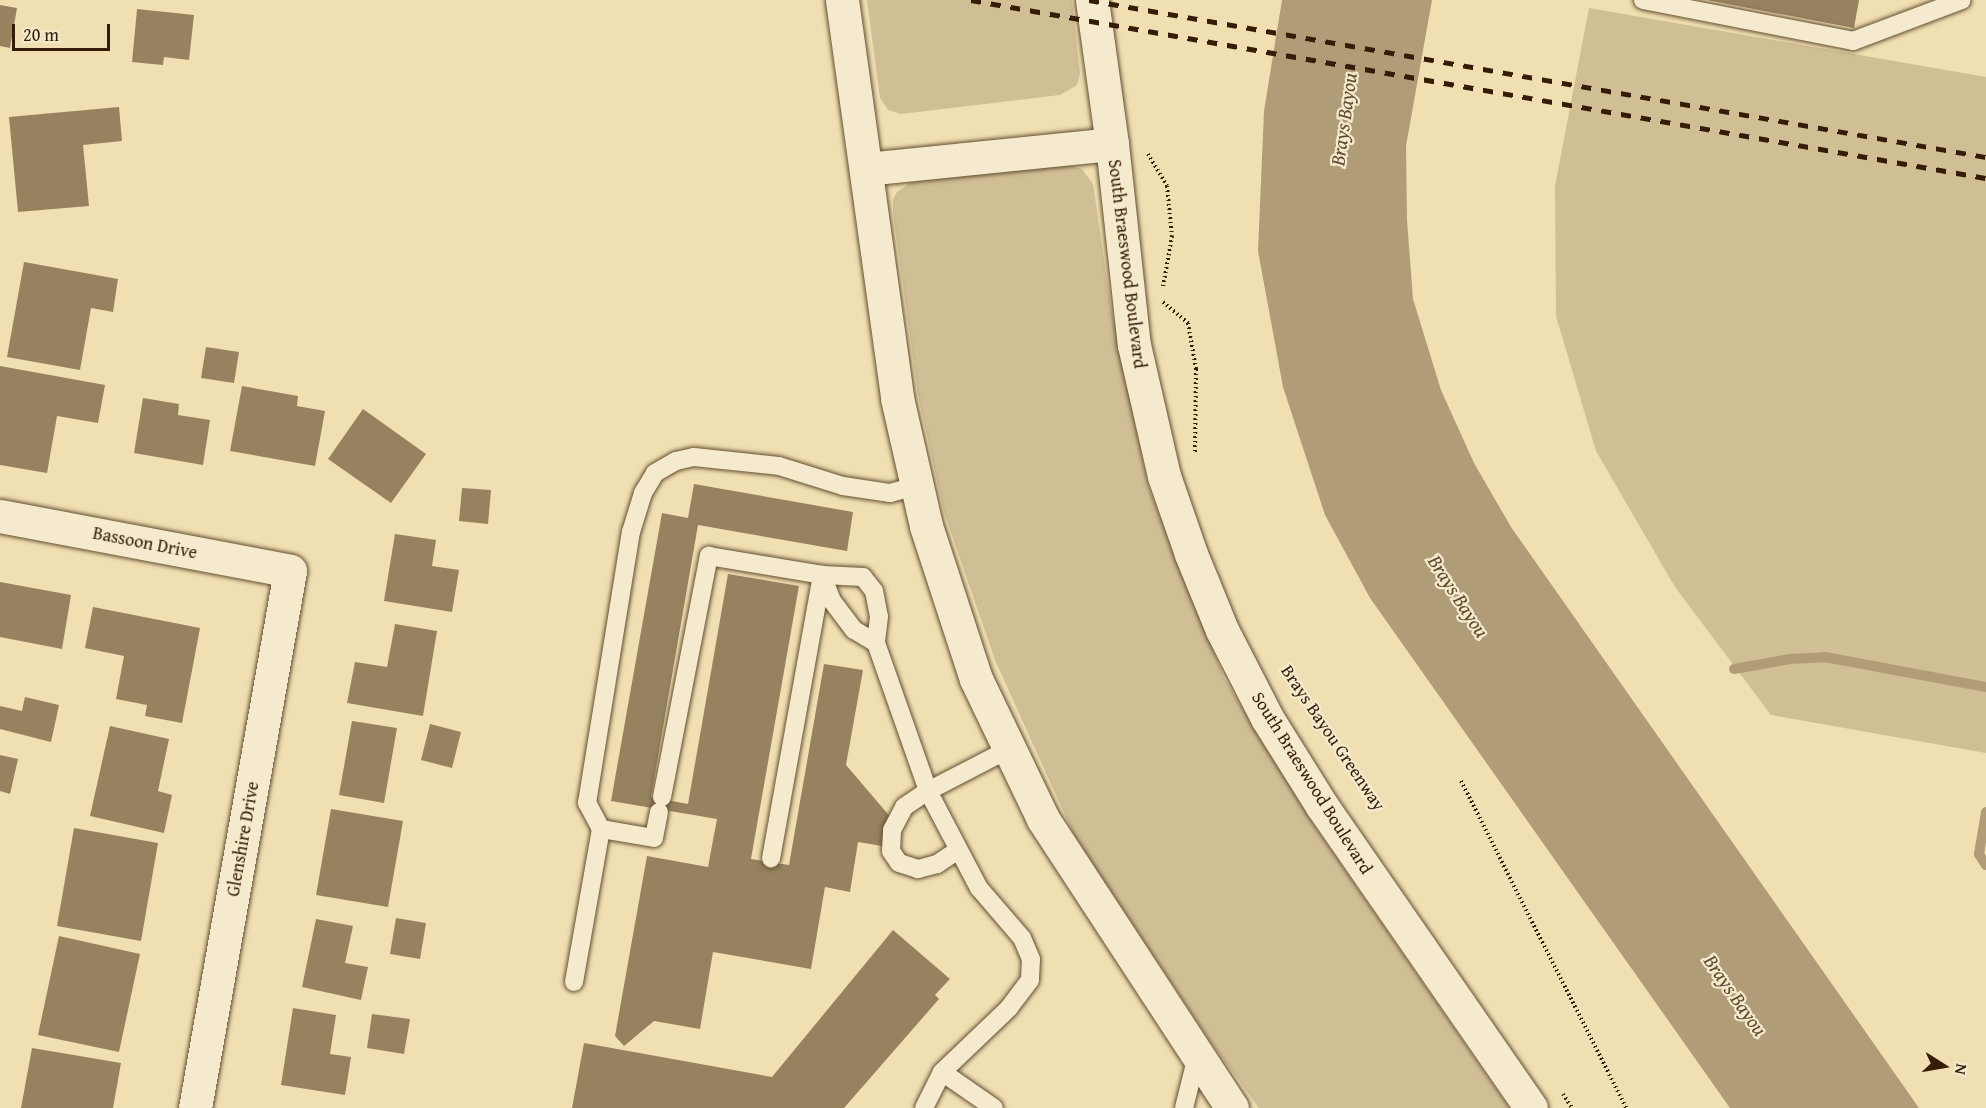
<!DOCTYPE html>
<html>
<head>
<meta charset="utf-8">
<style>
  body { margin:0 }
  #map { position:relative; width:1986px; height:1108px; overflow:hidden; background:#f0dfb2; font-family:"Gentium Book Plus",serif }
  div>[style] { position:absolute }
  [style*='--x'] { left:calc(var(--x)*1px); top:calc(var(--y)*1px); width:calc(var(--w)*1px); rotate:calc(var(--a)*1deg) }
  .green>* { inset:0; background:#d0be95 }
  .water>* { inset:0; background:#b09d78 }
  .stream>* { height:10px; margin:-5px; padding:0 5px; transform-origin:5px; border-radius:5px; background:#b09d78 }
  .building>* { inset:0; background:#96825f }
  .path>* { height:4px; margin-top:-2px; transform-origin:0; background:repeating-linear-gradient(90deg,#341d06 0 1.5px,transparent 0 4.5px) }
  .roads { filter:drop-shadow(0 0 2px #634e31) drop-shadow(0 0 2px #634e31) }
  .lane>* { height:18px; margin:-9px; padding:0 9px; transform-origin:9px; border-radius:9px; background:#f5eacd }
  .street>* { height:33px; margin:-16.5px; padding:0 16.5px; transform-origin:16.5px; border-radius:16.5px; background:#f5eacd }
  .secondary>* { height:33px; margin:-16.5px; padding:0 16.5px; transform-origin:16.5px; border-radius:16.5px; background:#f5eacd }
  .rail>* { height:4.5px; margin-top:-2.25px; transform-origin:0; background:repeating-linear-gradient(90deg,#341d06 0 10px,transparent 0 20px) }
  span { translate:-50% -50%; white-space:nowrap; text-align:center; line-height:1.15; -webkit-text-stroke:4.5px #f5eacd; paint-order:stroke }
  .street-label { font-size:18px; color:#341d06 }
  .water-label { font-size:20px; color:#5f4a2e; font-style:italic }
  .north { position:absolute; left:1914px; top:1036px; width:60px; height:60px; -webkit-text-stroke:4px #f5eacd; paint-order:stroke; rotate:101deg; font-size:16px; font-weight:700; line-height:24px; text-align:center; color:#341d06 }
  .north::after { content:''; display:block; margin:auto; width:21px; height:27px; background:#341d06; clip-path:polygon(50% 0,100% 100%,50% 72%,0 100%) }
  .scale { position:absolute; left:12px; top:24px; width:98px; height:27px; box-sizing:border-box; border:3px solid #341d06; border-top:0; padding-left:8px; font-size:18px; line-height:21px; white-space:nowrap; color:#341d06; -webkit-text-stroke:4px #f5eacd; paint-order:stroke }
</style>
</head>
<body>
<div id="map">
  <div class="green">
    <div style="clip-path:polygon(867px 0,1072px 0,1080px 74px,1077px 85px,1060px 95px,901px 114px,888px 110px,880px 98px)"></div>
    <div style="clip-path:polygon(1589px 8px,1986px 77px,1986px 753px,1771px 715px,1675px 587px,1596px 451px,1556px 316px,1555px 186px)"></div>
    <div style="clip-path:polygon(1067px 164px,1082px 169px,1093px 184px,1111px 307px,1148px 486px,1224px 678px,1313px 824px,1509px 1108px,1259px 1108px,1212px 1044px,1075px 837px,995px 660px,944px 512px,918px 395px,893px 213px,893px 199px,897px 192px,912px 182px)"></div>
  </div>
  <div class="water">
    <div style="clip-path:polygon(1282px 0,1432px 0,1406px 146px,1407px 220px,1413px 299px,1441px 390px,1474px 463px,1511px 527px,1919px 1108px,1730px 1108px,1370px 598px,1325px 515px,1283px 387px,1258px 251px,1264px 111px)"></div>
  </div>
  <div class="stream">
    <div style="--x:1734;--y:669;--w:57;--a:-10.1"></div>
    <div style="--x:1790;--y:659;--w:35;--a:-3"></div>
    <div style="--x:1825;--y:657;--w:164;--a:10.6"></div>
    <div style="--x:1986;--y:812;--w:43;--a:99.5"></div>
    <div style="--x:1979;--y:854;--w:13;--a:58"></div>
  </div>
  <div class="building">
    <div style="clip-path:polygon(1707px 0,1859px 0,1854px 28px)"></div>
    <div style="clip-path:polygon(0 5px,17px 8px,10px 48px,0 46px)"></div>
    <div style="clip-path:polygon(137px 9px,194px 15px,189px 60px,164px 57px,163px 65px,132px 62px)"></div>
    <div style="clip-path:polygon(119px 107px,122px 141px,83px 145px,89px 206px,18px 212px,9px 117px)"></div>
    <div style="clip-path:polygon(24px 262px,118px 279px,113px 312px,91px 308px,80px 370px,7px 357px)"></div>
    <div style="clip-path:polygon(206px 347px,239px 352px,234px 383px,201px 378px)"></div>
    <div style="clip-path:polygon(0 366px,105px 385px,98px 423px,57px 416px,47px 473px,0 465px)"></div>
    <div style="clip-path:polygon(242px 386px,298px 396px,297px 406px,325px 411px,315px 466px,230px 451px)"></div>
    <div style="clip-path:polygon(143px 398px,179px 404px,178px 415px,210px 420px,203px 465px,134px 453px)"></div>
    <div style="clip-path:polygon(363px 409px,426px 454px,391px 503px,328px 459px)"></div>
    <div style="clip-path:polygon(694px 484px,853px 512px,847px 551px,698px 525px,651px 797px,688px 804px,728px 574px,799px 586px,751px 859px,789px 865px,824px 664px,863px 670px,846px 765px,893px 820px,888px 847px,858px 842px,850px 892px,825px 887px,811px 969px,713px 952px,700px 1029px,654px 1021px,624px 1046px,615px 1036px,647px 856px,708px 867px,717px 819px,611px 801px,662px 513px,688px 518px)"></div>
    <div style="clip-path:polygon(462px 488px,491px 490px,488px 524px,459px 521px)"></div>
    <div style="clip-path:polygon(395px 534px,436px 540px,432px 566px,459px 570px,452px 612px,384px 601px)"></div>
    <div style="clip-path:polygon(0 582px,71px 595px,62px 649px,0 637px)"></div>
    <div style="clip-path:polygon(93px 607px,200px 628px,182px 723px,145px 716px,147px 705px,116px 699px,124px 656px,85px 648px)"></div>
    <div style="clip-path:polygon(395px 624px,437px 631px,423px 716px,347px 703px,355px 662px,387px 667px)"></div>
    <div style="clip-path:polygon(25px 697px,59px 705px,51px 742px,0 729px,0 706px,22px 711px)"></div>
    <div style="clip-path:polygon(352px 721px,397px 728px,384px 803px,339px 795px)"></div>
    <div style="clip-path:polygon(430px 724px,461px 732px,452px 768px,421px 760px)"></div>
    <div style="clip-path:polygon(110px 726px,169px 739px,158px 791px,172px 795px,164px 833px,90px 816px)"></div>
    <div style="clip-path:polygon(0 755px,18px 759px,10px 794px,0 791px)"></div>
    <div style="clip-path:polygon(331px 809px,403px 821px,388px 907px,316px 895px)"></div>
    <div style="clip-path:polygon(74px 828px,158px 843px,141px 941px,57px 926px)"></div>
    <div style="clip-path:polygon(396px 918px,426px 923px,420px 959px,390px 954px)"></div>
    <div style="clip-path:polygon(316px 919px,353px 926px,345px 963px,368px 967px,361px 1000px,302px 987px)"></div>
    <div style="clip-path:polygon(893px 930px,950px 979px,935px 995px,939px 999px,844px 1108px,572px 1108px,584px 1043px,772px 1077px)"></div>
    <div style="clip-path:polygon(59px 936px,140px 954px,119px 1052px,38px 1035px)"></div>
    <div style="clip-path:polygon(293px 1008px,336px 1015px,330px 1054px,351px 1057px,345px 1095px,281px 1085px)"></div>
    <div style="clip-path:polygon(372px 1014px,410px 1019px,404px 1054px,367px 1048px)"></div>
    <div style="clip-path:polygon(32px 1048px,121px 1063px,113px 1108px,21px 1108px)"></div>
  </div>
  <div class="path">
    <div style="--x:1148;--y:154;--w:37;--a:59"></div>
    <div style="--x:1167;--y:186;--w:50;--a:84.3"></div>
    <div style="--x:1172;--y:236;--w:52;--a:100"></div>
    <div style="--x:1163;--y:302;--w:33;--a:40"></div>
    <div style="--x:1188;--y:323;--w:47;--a:80.1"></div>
    <div style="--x:1196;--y:369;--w:84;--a:90.7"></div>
    <div style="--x:1461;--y:781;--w:366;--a:63.2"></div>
    <div style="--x:1563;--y:1094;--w:17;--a:57"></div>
  </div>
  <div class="roads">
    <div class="lane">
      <div style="--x:1643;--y:0;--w:214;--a:11"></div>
      <div style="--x:1853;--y:41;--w:116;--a:-20.6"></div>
      <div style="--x:876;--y:643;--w:26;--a:-149"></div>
      <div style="--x:854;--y:630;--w:36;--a:-127"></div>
      <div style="--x:832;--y:601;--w:28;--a:-111"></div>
      <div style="--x:822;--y:575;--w:41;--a:2.8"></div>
      <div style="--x:863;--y:577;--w:18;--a:52"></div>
      <div style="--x:874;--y:591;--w:26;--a:79"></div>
      <div style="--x:879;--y:617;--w:26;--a:97"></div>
      <div style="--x:876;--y:643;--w:157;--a:70.6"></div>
      <div style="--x:928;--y:791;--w:110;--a:62.3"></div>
      <div style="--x:979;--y:888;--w:66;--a:49.3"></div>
      <div style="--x:1022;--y:938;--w:23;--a:67"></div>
      <div style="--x:1031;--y:959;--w:21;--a:93"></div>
      <div style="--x:1030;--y:980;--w:35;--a:127"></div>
      <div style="--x:1009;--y:1008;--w:93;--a:136.3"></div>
      <div style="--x:942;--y:1072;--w:40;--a:116.6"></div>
      <div style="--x:662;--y:797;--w:246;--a:-79"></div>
      <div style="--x:709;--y:556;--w:115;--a:9.5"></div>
      <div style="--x:822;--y:575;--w:288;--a:100.2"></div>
      <div style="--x:659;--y:812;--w:26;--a:101"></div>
      <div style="--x:654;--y:838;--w:54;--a:-170.4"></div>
      <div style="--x:601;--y:829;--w:30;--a:-118"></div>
      <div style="--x:587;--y:803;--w:275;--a:-80.8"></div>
      <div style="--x:631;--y:532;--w:41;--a:-72.9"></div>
      <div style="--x:643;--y:493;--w:23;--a:-59"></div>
      <div style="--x:655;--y:473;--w:24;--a:-30"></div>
      <div style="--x:676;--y:461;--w:18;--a:-13"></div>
      <div style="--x:694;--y:457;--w:85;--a:6"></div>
      <div style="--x:779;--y:466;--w:67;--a:17.4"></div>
      <div style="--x:843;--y:486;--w:48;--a:8.5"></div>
      <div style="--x:890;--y:493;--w:28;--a:-15"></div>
      <div style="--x:958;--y:850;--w:25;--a:146"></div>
      <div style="--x:937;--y:864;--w:20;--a:165"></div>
      <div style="--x:918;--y:869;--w:20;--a:-162"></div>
      <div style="--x:899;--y:863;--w:14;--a:-124"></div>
      <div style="--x:891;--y:851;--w:21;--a:-87"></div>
      <div style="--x:892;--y:830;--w:26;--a:-62"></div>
      <div style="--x:904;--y:807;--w:29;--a:-34"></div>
      <div style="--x:928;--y:791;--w:91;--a:-27.4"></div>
      <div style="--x:574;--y:982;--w:155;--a:-80"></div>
      <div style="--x:942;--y:1072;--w:63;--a:34.7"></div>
      <div style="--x:1184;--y:1108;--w:54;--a:-76"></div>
    </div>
    <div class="street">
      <div style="--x:0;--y:516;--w:295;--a:10.7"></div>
      <div style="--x:290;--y:571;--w:545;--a:100.03"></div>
    </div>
    <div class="secondary">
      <div style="--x:842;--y:0;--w:402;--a:82.1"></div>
      <div style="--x:897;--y:398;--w:131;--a:77.2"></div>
      <div style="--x:926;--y:526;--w:161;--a:71.9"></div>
      <div style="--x:976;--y:679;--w:155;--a:64.4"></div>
      <div style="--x:1043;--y:819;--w:345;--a:56.8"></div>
      <div style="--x:1092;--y:0;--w:145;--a:82.1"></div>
      <div style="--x:1112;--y:144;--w:202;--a:83.8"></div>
      <div style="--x:1134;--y:345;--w:134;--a:77.1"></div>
      <div style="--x:1164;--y:476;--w:83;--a:70.9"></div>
      <div style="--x:1191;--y:554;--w:82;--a:67.8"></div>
      <div style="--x:1222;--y:630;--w:99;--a:62.9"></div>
      <div style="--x:1267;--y:718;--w:104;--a:58"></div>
      <div style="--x:1322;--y:806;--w:367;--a:55.3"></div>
      <div style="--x:866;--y:169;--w:247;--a:-5.8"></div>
    </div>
  </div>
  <div class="rail">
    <div style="--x:971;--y:0;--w:1030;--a:9.95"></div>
    <div style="--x:1089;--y:0;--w:911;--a:9.93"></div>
  </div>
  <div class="street-label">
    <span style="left:1127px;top:264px;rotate:83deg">South Braeswood Boulevard</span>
    <span style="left:145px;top:543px;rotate:11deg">Bassoon Drive</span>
    <span style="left:1333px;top:738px;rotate:56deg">Brays Bayou Greenway</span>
    <span style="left:1312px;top:783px;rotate:58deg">South Braeswood Boulevard</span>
    <span style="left:243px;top:839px;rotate:-80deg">Glenshire Drive</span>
  </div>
  <div class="water-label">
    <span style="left:1343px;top:119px;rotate:-82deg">Brays Bayou</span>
    <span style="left:1459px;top:596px;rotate:57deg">Brays Bayou</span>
    <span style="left:1736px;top:995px;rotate:55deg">Brays Bayou</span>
  </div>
  <div class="north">N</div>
  <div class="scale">20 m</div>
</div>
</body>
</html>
